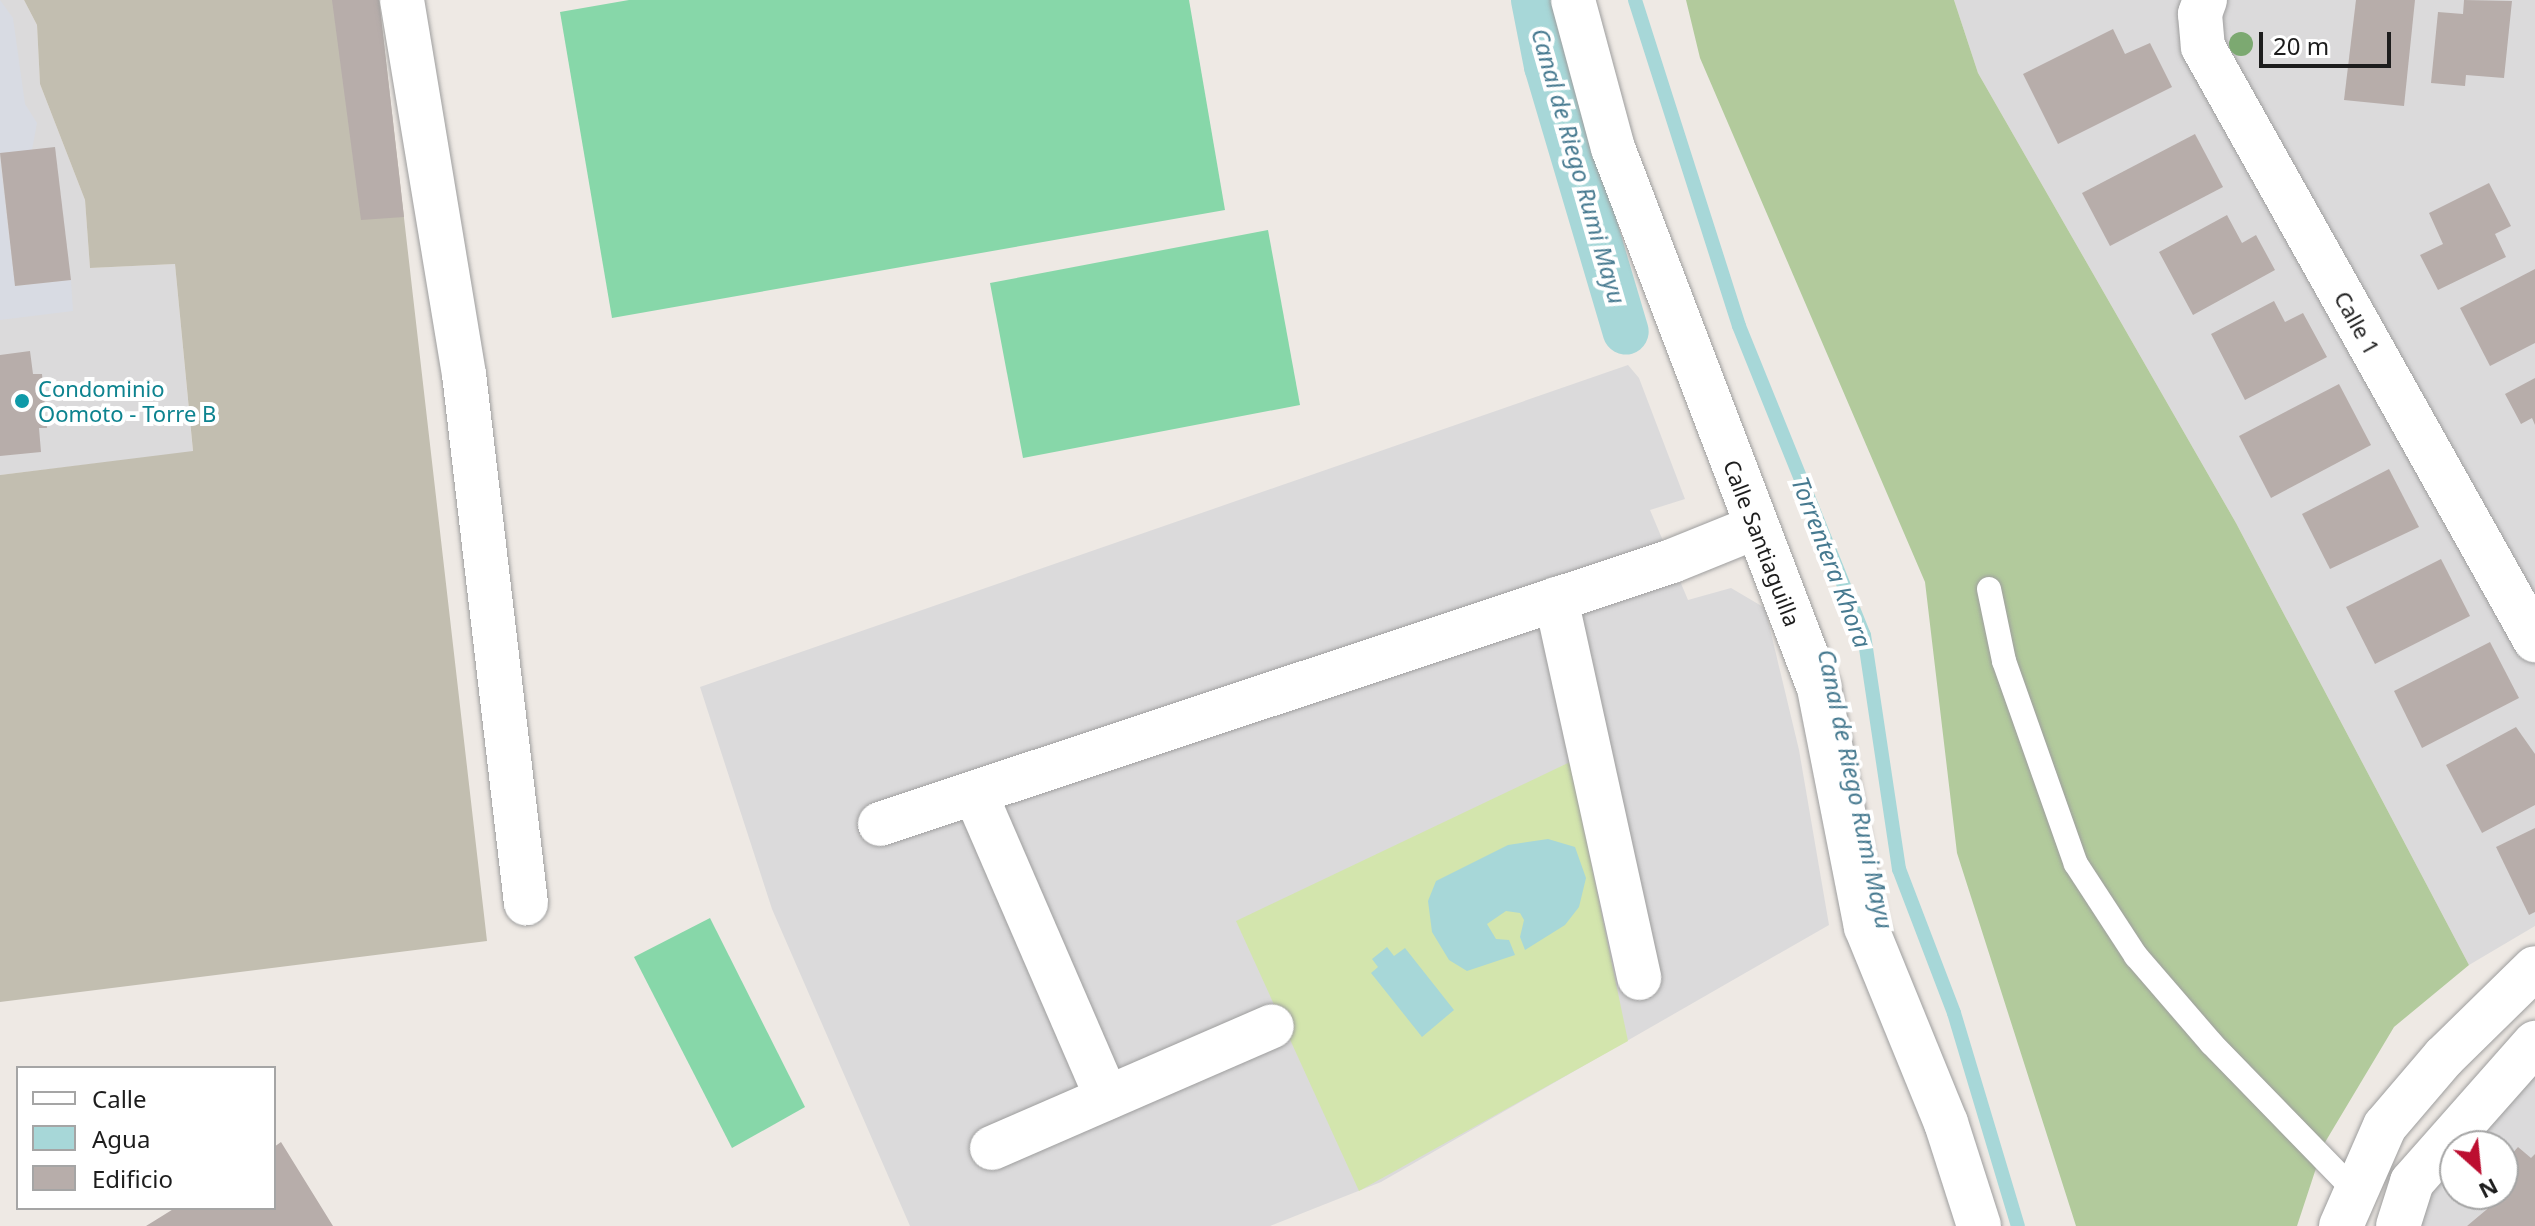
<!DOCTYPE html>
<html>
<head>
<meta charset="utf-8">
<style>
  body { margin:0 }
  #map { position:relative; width:2535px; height:1226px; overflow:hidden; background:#eee9e4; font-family:"Noto Sans",sans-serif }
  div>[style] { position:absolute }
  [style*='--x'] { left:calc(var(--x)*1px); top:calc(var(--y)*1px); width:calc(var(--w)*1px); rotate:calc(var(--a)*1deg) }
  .residential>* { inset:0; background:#dbdadb }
  .construction>* { inset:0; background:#c2beb0 }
  .grass>* { inset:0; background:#d3e5ad }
  .forest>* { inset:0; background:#b2ca9c }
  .pitch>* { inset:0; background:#87d7a9 }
  .plaza>* { inset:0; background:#d8dbe3 }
  .water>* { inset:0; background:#a7d7d8 }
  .stream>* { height:14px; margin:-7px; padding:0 7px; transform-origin:7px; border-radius:7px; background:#a7d7d8 }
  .canal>* { height:46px; margin:-23px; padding:0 23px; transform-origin:23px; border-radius:23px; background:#a7d7d8 }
  .building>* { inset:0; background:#b7adaa }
  .roads { filter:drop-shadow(0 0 2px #9e9e9e) drop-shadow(0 0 2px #9e9e9e) }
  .service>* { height:24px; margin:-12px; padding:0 12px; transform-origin:12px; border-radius:12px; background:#fff }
  .minor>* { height:44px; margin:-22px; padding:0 22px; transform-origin:22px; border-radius:22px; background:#fff }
  .tertiary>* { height:44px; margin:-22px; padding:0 22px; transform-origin:22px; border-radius:22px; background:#fff }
  .trees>* { width:24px; height:24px; margin:-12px; border-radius:50%; background:#7ca971 }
  .dots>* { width:22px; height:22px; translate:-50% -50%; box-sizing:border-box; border:4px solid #fff; border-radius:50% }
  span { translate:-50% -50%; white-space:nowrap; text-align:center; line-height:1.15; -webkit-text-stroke:8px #fff; paint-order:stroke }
  .street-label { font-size:22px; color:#1d1d1d }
  .culture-label { font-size:22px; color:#0d838f }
  .left { translate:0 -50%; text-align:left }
  .water-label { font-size:24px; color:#477a90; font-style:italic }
  .legend { position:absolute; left:16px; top:1066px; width:260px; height:144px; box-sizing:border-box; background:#fff; border:2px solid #a5a5a5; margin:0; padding:10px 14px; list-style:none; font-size:24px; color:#1d1d1d }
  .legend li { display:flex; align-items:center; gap:16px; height:40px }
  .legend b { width:40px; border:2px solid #a5a5a5 }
  .north { position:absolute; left:2439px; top:1130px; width:80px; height:80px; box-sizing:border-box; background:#fff; border:2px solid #a5a5a5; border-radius:50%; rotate:153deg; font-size:22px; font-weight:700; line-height:32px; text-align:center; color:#1d1d1d }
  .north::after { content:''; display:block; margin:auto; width:28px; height:36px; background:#bc0e30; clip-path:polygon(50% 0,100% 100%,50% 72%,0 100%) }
  .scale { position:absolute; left:2259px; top:32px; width:132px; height:36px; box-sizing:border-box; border:4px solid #1d1d1d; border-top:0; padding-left:10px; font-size:24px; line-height:28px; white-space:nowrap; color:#1d1d1d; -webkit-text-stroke:6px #fff; paint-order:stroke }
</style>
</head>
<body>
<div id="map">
  <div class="residential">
    <div style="clip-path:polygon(0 0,24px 0,37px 25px,40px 84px,85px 200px,90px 268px,175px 264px,193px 452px,0 475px)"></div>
    <div style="clip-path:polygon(1954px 0,2535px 0,2535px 926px,2469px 965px,2236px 523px,1978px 73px)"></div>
    <div style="clip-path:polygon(1628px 365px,1639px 378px,1685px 499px,1650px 510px,1688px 600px,1731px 588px,1765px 608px,1799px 750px,1829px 925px,1381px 1182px,1270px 1226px,910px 1226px,772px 909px,700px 687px)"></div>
    <div style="clip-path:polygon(2535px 1070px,2535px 1226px,2414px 1226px,2414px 1198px,2455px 1155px,2455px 1194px,2503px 1194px,2503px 1146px,2463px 1146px)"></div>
  </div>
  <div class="construction">
    <div style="clip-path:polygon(24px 0,379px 0,487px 941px,0 1002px,0 475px,193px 451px,175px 264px,90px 268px,85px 200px,40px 84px,37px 25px)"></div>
  </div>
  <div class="grass">
    <div style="clip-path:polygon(1570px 762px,1628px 1041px,1359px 1191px,1236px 921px)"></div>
  </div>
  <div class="forest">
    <div style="clip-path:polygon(1686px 0,1954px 0,1978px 73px,2236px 523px,2469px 965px,2394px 1027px,2324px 1144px,2297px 1226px,2076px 1226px,1957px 853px,1925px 582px,1700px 58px)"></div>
  </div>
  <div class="pitch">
    <div style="clip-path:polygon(629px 0,1189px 0,1225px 210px,612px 318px,560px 12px)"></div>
    <div style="clip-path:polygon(1268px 230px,1300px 405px,1023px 458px,990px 283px)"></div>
    <div style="clip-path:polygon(710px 918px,805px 1107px,732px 1148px,634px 957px)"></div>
  </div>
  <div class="plaza">
    <div style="clip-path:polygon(0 0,13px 18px,25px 104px,37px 123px,32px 150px,0 153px)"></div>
    <div style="clip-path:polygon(0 160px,15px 286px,71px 280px,73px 311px,0 320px)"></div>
  </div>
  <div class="water">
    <div style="clip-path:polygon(1548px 839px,1575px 847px,1586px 878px,1579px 907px,1565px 925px,1525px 950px,1520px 937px,1524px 920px,1520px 913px,1506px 911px,1487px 924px,1496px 939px,1509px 940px,1515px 955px,1467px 971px,1449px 960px,1432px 932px,1428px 901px,1436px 881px,1508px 845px)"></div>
    <div style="clip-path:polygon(1387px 947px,1394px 956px,1405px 948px,1454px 1010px,1422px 1037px,1371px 973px,1378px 967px,1372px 959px)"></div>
  </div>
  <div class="stream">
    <div style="--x:1635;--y:0;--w:342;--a:72.3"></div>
    <div style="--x:1739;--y:326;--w:333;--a:68"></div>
    <div style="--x:1864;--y:635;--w:237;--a:81.5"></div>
    <div style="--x:1899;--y:869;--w:154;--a:69.1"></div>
    <div style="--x:1954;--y:1013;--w:222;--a:73.3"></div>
  </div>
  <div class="canal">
    <div style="--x:1534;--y:0;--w:67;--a:78.9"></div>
    <div style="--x:1547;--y:66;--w:277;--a:73.5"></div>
  </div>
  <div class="building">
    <div style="clip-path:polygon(332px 0,379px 0,404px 217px,361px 220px)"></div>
    <div style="clip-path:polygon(2356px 0,2415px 0,2404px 106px,2344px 100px)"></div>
    <div style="clip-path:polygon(2464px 0,2512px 1px,2504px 78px,2466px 75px,2465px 86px,2431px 83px,2438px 12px,2463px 14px)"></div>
    <div style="clip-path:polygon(2113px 29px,2125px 54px,2150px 43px,2172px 87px,2058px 144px,2023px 74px)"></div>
    <div style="clip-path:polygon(2195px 134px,2223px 187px,2110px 246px,2082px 193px)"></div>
    <div style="clip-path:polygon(55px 147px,71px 280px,15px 286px,0 153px)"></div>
    <div style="clip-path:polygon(2489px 183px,2511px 226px,2495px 234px,2506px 257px,2438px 290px,2420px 255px,2443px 244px,2429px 213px)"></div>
    <div style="clip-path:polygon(2227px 215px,2242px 243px,2256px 235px,2275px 270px,2193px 315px,2159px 252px)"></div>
    <div style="clip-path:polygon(2535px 269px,2535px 343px,2490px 366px,2460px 308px)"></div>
    <div style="clip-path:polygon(2274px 301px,2285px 322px,2303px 313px,2327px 357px,2245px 400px,2211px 334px)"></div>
    <div style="clip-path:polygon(30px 351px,33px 374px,42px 374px,47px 428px,39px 428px,41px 452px,0 456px,0 355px)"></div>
    <div style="clip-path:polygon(2535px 378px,2535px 425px,2532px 418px,2521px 424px,2505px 394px)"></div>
    <div style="clip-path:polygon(2339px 384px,2371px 445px,2271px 498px,2239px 436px)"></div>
    <div style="clip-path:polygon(2389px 469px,2419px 527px,2330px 569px,2302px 514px)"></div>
    <div style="clip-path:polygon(2441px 559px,2470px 616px,2375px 664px,2346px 607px)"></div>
    <div style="clip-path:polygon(2490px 642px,2519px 698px,2422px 748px,2394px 691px)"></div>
    <div style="clip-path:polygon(2516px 727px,2535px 754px,2535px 805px,2482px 833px,2446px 765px)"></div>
    <div style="clip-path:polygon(2535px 828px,2535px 912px,2529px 915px,2496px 847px)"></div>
    <div style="clip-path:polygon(281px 1142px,333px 1226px,146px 1226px,175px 1208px,274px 1208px,274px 1147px)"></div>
    <div style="clip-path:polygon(2518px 1147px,2531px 1158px,2535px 1154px,2535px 1226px,2467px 1226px,2492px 1205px,2486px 1194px,2503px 1194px,2503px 1164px)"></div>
  </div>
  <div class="roads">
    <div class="service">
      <div style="--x:1989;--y:589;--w:74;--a:78.2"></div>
      <div style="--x:2004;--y:661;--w:215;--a:70.5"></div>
      <div style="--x:2076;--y:864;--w:110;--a:56.9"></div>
      <div style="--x:2136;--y:956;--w:115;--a:49.2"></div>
      <div style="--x:2211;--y:1043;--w:204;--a:45.8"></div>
    </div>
    <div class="minor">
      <div style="--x:402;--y:0;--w:379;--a:80.6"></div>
      <div style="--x:464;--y:374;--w:533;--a:83.32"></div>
      <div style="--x:2205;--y:0;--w:15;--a:110"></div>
      <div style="--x:2200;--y:14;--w:33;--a:85"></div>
      <div style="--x:2203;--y:47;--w:680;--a:60.76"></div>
      <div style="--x:1556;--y:599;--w:388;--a:77.6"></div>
      <div style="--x:975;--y:793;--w:332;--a:66.6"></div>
      <div style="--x:880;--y:824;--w:835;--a:-18.37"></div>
      <div style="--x:1672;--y:561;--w:91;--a:-22"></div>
      <div style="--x:992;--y:1148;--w:305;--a:-23.5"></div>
      <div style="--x:2341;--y:1226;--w:109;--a:-66.3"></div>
      <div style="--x:2385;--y:1126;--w:91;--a:-49.5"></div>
      <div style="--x:2444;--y:1057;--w:127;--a:-44.4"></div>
      <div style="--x:2398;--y:1226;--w:46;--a:-72.3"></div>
      <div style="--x:2412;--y:1182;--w:186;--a:-48.5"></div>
    </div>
    <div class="tertiary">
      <div style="--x:1573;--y:0;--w:153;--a:74.9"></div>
      <div style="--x:1613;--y:148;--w:578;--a:69.12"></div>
      <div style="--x:1819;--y:688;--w:244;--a:78.9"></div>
      <div style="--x:1866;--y:927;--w:212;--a:67.8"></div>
      <div style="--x:1946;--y:1123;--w:108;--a:72.2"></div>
    </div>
  </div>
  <div class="trees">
    <div style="left:2241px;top:44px"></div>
  </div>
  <div class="dots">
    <div style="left:22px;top:401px;background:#0f9aa8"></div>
  </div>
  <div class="street-label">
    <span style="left:2357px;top:323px;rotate:61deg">Calle 1</span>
    <span style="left:1762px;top:543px;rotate:69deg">Calle Santiaguilla</span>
  </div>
  <div class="culture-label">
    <span class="left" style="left:38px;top:401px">Condominio<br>Oomoto - Torre B</span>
  </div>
  <div class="water-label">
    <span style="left:1579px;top:166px;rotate:74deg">Canal de Riego Rumi Mayu</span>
    <span style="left:1832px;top:562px;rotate:69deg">Torrentera Khora</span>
    <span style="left:1856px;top:789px;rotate:78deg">Canal de Riego Rumi Mayu</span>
  </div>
  <ul class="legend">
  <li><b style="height:10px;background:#fff"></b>Calle</li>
  <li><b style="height:22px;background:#a7d7d8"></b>Agua</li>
  <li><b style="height:22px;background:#b7adaa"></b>Edificio</li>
  </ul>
  <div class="north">N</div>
  <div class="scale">20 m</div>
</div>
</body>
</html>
